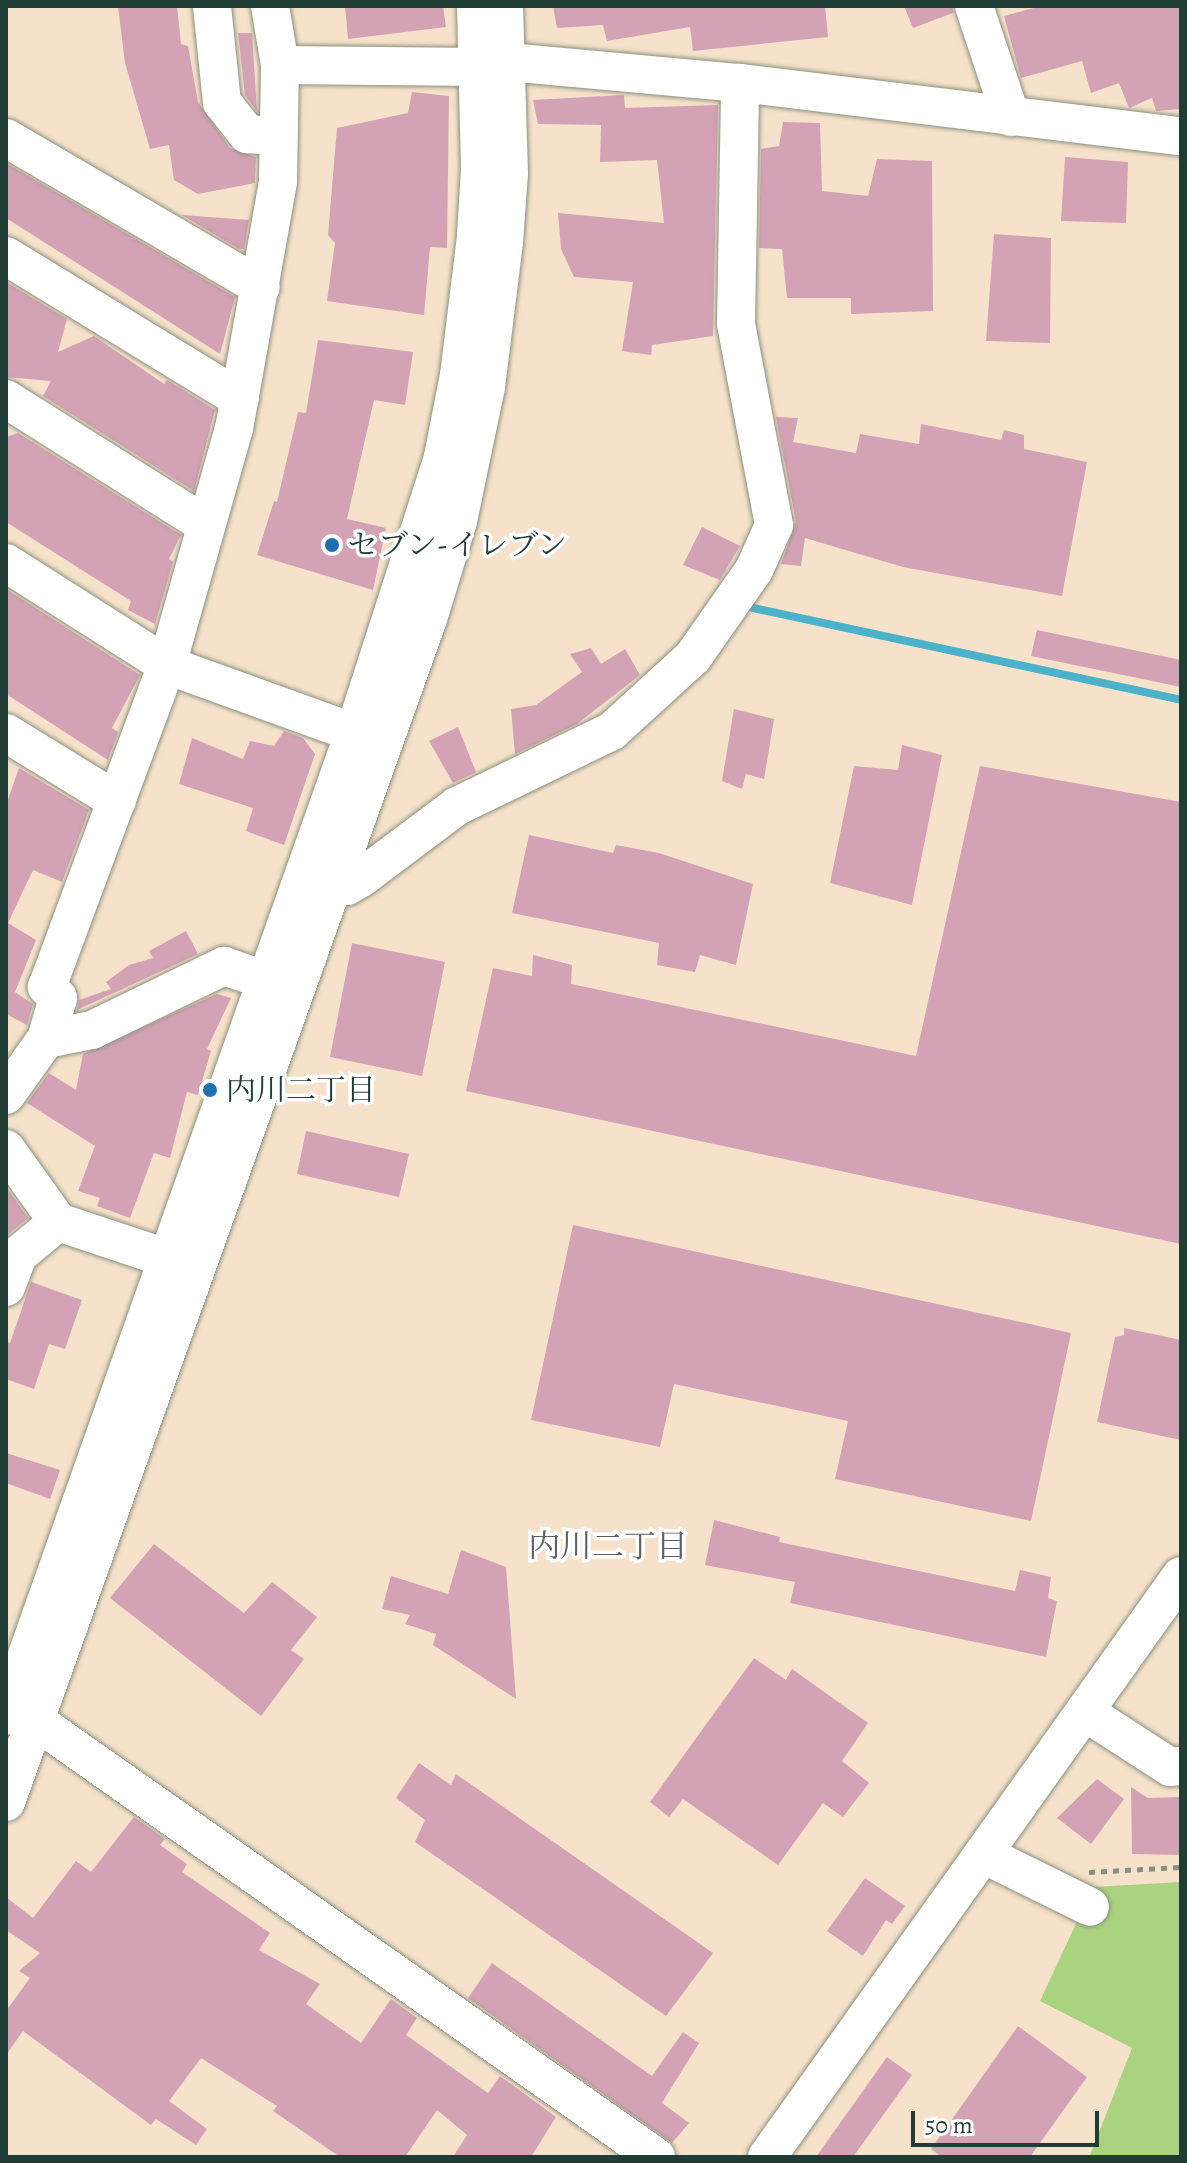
<!DOCTYPE html>
<html>
<head>
<meta charset="utf-8">
<style>
  body { margin:0 }
  #map { position:relative; width:1187px; height:2163px; overflow:hidden; background:#f6e2ca; font-family:Alegreya,"Noto Serif JP",serif }
  div>[style] { position:absolute }
  [style*='--x'] { left:calc(var(--x)*1px); top:calc(var(--y)*1px); width:calc(var(--w)*1px); rotate:calc(var(--a)*1deg) }
  .green>* { inset:0; background:#aad37f }
  .stream>* { height:8px; margin:-4px; padding:0 4px; transform-origin:4px; border-radius:4px; background:#4bb2ca }
  .building>* { inset:0; background:#d3a3b5 }
  .path>* { height:5px; margin-top:-2.5px; transform-origin:0; background:repeating-linear-gradient(90deg,#8a907f 0 6px,transparent 0 12px) }
  .roads { filter:drop-shadow(0 0 2px #8a907f) drop-shadow(0 0 2px #8a907f) }
  .minor>* { height:38px; margin:-19px; padding:0 19px; transform-origin:19px; border-radius:19px; background:#fff }
  .dots>* { width:22px; height:22px; translate:-50% -50%; box-sizing:border-box; border:4px solid #fff; border-radius:50% }
  span { translate:-50% -50%; white-space:nowrap; text-align:center; line-height:1.15; -webkit-text-stroke:7px #fff; paint-order:stroke }
  .poi-label { font-size:30px; color:#1f3d34 }
  .left { translate:0 -50%; text-align:left }
  .neighbourhood-label { font-size:32px; color:#5e6161 }
  .frame { position:absolute; inset:0; border:8px solid #1f3d34; pointer-events:none }
  .scale { position:absolute; left:911px; top:2111px; width:188px; height:36px; box-sizing:border-box; border:4px solid #1f3d34; border-top:0; padding-left:10px; font-size:24px; line-height:28px; white-space:nowrap; color:#1f3d34; -webkit-text-stroke:6px #fff; paint-order:stroke }
</style>
</head>
<body>
<div id="map">
  <div class="green">
    <div style="clip-path:polygon(1181px 1882px,1181px 2157px,1096px 2157px,1090px 2155px,1132px 2048px,1040px 2001px,1093px 1887px)"></div>
  </div>
  <div class="stream">
    <div style="--x:753;--y:608;--w:438;--a:12.1"></div>
  </div>
  <div class="building">
    <div style="clip-path:polygon(118px 6px,177px 6px,181px 44px,188px 46px,198px 102px,230px 148px,256px 157px,255px 183px,198px 194px,174px 180px,169px 145px,150px 149px,125px 63px)"></div>
    <div style="clip-path:polygon(345px 6px,443px 6px,446px 27px,348px 39px)"></div>
    <div style="clip-path:polygon(553px 6px,825px 6px,828px 37px,693px 51px,690px 27px,607px 41px,603px 25px,557px 28px)"></div>
    <div style="clip-path:polygon(904px 6px,953px 6px,953px 13px,913px 28px)"></div>
    <div style="clip-path:polygon(1041px 6px,1181px 6px,1181px 109px,1156px 111px,1152px 98px,1129px 108px,1119px 83px,1091px 93px,1082px 61px,1021px 78px,1004px 16px)"></div>
    <div style="clip-path:polygon(238px 33px,252px 33px,257px 111px,245px 95px)"></div>
    <div style="clip-path:polygon(412px 92px,449px 96px,447px 248px,430px 247px,424px 315px,327px 301px,335px 243px,328px 235px,337px 128px,408px 113px)"></div>
    <div style="clip-path:polygon(624px 95px,625px 108px,718px 105px,713px 336px,652px 345px,651px 355px,622px 351px,633px 282px,574px 277px,561px 249px,558px 213px,664px 223px,657px 160px,600px 162px,601px 125px,538px 124px,533px 100px)"></div>
    <div style="clip-path:polygon(783px 122px,820px 123px,822px 191px,868px 196px,877px 159px,932px 161px,933px 311px,851px 314px,851px 298px,787px 298px,782px 249px,759px 248px,761px 149px,779px 146px)"></div>
    <div style="clip-path:polygon(1065px 157px,1128px 162px,1126px 223px,1061px 221px)"></div>
    <div style="clip-path:polygon(6px 163px,235px 297px,220px 354px,6px 218px)"></div>
    <div style="clip-path:polygon(182px 215px,249px 220px,244px 249px,239px 249px)"></div>
    <div style="clip-path:polygon(994px 234px,1051px 238px,1050px 343px,986px 341px)"></div>
    <div style="clip-path:polygon(6px 282px,67px 319px,58px 352px,94px 336px,164px 384px,167px 380px,215px 410px,194px 491px,43px 396px,51px 381px,6px 377px)"></div>
    <div style="clip-path:polygon(318px 340px,413px 352px,405px 405px,374px 400px,347px 519px,386px 528px,373px 590px,257px 555px,274px 501px,277px 502px,298px 412px,306px 413px)"></div>
    <div style="clip-path:polygon(776px 417px,798px 418px,793px 442px,856px 453px,860px 434px,919px 444px,921px 424px,1001px 440px,1004px 430px,1024px 435px,1024px 449px,1087px 462px,1062px 596px,903px 567px,805px 538px,801px 566px,781px 564px,796px 522px)"></div>
    <div style="clip-path:polygon(18px 433px,181px 535px,169px 559px,173px 562px,155px 624px,128px 610px,131px 601px,6px 522px,6px 437px)"></div>
    <div style="clip-path:polygon(702px 527px,740px 546px,720px 580px,683px 565px)"></div>
    <div style="clip-path:polygon(6px 589px,140px 675px,112px 728px,118px 732px,108px 760px,6px 694px)"></div>
    <div style="clip-path:polygon(1037px 630px,1181px 660px,1181px 687px,1031px 656px)"></div>
    <div style="clip-path:polygon(591px 648px,601px 664px,625px 649px,640px 675px,577px 724px,515px 754px,511px 709px,536px 705px,582px 672px,570px 654px)"></div>
    <div style="clip-path:polygon(734px 709px,774px 719px,764px 779px,746px 774px,742px 789px,722px 781px)"></div>
    <div style="clip-path:polygon(458px 727px,476px 772px,453px 783px,429px 741px)"></div>
    <div style="clip-path:polygon(284px 731px,303px 738px,315px 754px,284px 845px,246px 831px,253px 808px,179px 784px,192px 738px,243px 759px,250px 741px,274px 746px)"></div>
    <div style="clip-path:polygon(902px 745px,942px 755px,912px 905px,830px 883px,854px 766px,898px 770px)"></div>
    <div style="clip-path:polygon(980px 766px,1181px 802px,1181px 1244px,466px 1091px,493px 968px,532px 976px,533px 955px,572px 965px,571px 984px,916px 1056px)"></div>
    <div style="clip-path:polygon(19px 768px,89px 810px,62px 882px,33px 870px,8px 923px,36px 940px,15px 992px,33px 1004px,27px 1025px,6px 1014px,6px 805px)"></div>
    <div style="clip-path:polygon(529px 835px,613px 853px,616px 845px,659px 853px,753px 884px,736px 965px,700px 955px,695px 972px,657px 965px,659px 943px,512px 913px)"></div>
    <div style="clip-path:polygon(186px 931px,198px 954px,77px 1010px,79px 1000px,111px 989px,106px 982px,129px 965px,153px 958px,149px 951px)"></div>
    <div style="clip-path:polygon(352px 943px,445px 962px,422px 1076px,330px 1057px)"></div>
    <div style="clip-path:polygon(217px 994px,231px 998px,207px 1049px,211px 1051px,198px 1095px,187px 1092px,170px 1158px,154px 1153px,130px 1218px,97px 1206px,100px 1198px,78px 1191px,95px 1146px,27px 1103px,49px 1073px,76px 1090px,83px 1054px)"></div>
    <div style="clip-path:polygon(306px 1131px,409px 1154px,399px 1197px,297px 1174px)"></div>
    <div style="clip-path:polygon(6px 1187px,28px 1218px,6px 1236px)"></div>
    <div style="clip-path:polygon(573px 1225px,1071px 1333px,1031px 1521px,835px 1479px,848px 1421px,674px 1384px,660px 1447px,531px 1420px)"></div>
    <div style="clip-path:polygon(31px 1282px,82px 1300px,65px 1349px,49px 1344px,34px 1389px,6px 1379px,6px 1341px,10px 1343px)"></div>
    <div style="clip-path:polygon(1124px 1328px,1181px 1340px,1181px 1440px,1097px 1422px,1115px 1337px,1124px 1335px)"></div>
    <div style="clip-path:polygon(6px 1453px,60px 1470px,50px 1499px,6px 1483px)"></div>
    <div style="clip-path:polygon(714px 1520px,780px 1537px,779px 1542px,1015px 1591px,1020px 1570px,1051px 1577px,1048px 1598px,1057px 1601px,1046px 1657px,790px 1603px,795px 1582px,705px 1565px)"></div>
    <div style="clip-path:polygon(154px 1544px,244px 1613px,272px 1582px,317px 1617px,291px 1650px,304px 1659px,261px 1716px,110px 1598px)"></div>
    <div style="clip-path:polygon(461px 1550px,506px 1567px,516px 1699px,433px 1645px,436px 1634px,405px 1624px,410px 1615px,382px 1609px,391px 1576px,448px 1594px)"></div>
    <div style="clip-path:polygon(754px 1658px,786px 1680px,792px 1669px,868px 1723px,842px 1761px,869px 1783px,843px 1817px,823px 1803px,778px 1865px,683px 1799px,669px 1817px,650px 1802px)"></div>
    <div style="clip-path:polygon(419px 1763px,451px 1785px,456px 1774px,713px 1953px,666px 2016px,415px 1842px,425px 1820px,396px 1798px)"></div>
    <div style="clip-path:polygon(1097px 1779px,1124px 1799px,1091px 1844px,1057px 1818px)"></div>
    <div style="clip-path:polygon(1131px 1787px,1148px 1798px,1181px 1797px,1181px 1855px,1132px 1854px)"></div>
    <div style="clip-path:polygon(134px 1817px,165px 1839px,160px 1845px,187px 1864px,182px 1872px,270px 1933px,259px 1950px,320px 1984px,306px 2004px,361px 2043px,391px 1999px,417px 2018px,406px 2035px,488px 2093px,500px 2076px,556px 2117px,531px 2157px,453px 2157px,467px 2135px,437px 2110px,405px 2157px,340px 2157px,273px 2111px,277px 2106px,201px 2058px,169px 2101px,207px 2129px,196px 2145px,156px 2119px,151px 2125px,23px 2031px,6px 2055px,6px 2011px,30px 1978px,19px 1971px,40px 1953px,6px 1930px,6px 1897px,33px 1918px,76px 1861px,91px 1872px)"></div>
    <div style="clip-path:polygon(865px 1878px,905px 1906px,892px 1924px,886px 1920px,863px 1956px,827px 1931px)"></div>
    <div style="clip-path:polygon(492px 1963px,652px 2076px,683px 2032px,699px 2043px,662px 2103px,689px 2123px,672px 2143px,468px 1998px)"></div>
    <div style="clip-path:polygon(1018px 2026px,1087px 2077px,1030px 2157px,942px 2157px,931px 2149px)"></div>
    <div style="clip-path:polygon(887px 2057px,912px 2075px,853px 2157px,816px 2157px)"></div>
  </div>
  <div class="path">
    <div style="--x:1089;--y:1872;--w:92;--a:-3.1"></div>
  </div>
  <div class="roads">
    <div class="minor">
      <div style="--x:212;--y:6;--w:97;--a:84.1"></div>
      <div style="--x:222;--y:102;--w:41;--a:52"></div>
      <div style="--x:247;--y:134;--w:31;--a:4"></div>
      <div style="--x:270;--y:6;--w:60;--a:80.4"></div>
      <div style="--x:974;--y:6;--w:117;--a:71.6"></div>
      <div style="--x:6;--y:138;--w:295;--a:30.3"></div>
      <div style="--x:6;--y:256;--w:274;--a:31.4"></div>
      <div style="--x:6;--y:399;--w:236;--a:32.2"></div>
      <div style="--x:6;--y:563;--w:191;--a:32.4"></div>
      <div style="--x:167;--y:665;--w:223;--a:19.9"></div>
      <div style="--x:6;--y:733;--w:130;--a:31.5"></div>
      <div style="--x:330;--y:887;--w:17;--a:-3"></div>
      <div style="--x:347;--y:886;--w:16;--a:-30"></div>
      <div style="--x:361;--y:878;--w:120;--a:-36.9"></div>
      <div style="--x:457;--y:806;--w:172;--a:-25.8"></div>
      <div style="--x:612;--y:731;--w:110;--a:-42.4"></div>
      <div style="--x:693;--y:657;--w:106;--a:-55"></div>
      <div style="--x:754;--y:570;--w:49;--a:-66"></div>
      <div style="--x:774;--y:525;--w:206;--a:-100.7"></div>
      <div style="--x:736;--y:323;--w:240;--a:-89"></div>
      <div style="--x:46;--y:1039;--w:47;--a:-11.1"></div>
      <div style="--x:92;--y:1030;--w:147;--a:-25.9"></div>
      <div style="--x:224;--y:966;--w:68;--a:19"></div>
      <div style="--x:6;--y:1095;--w:69;--a:-54.5"></div>
      <div style="--x:46;--y:1039;--w:43;--a:-73.7"></div>
      <div style="--x:58;--y:998;--w:16;--a:-135"></div>
      <div style="--x:47;--y:987;--w:344;--a:-69.6"></div>
      <div style="--x:167;--y:665;--w:245;--a:-74.2"></div>
      <div style="--x:234;--y:429;--w:252;--a:-79.9"></div>
      <div style="--x:278;--y:181;--w:116;--a:-89"></div>
      <div style="--x:280;--y:65;--w:200;--a:0.6"></div>
      <div style="--x:480;--y:67;--w:28;--a:-10"></div>
      <div style="--x:508;--y:62;--w:233;--a:5.2"></div>
      <div style="--x:740;--y:83;--w:444;--a:6.9"></div>
      <div style="--x:6;--y:1149;--w:90;--a:54.5"></div>
      <div style="--x:58;--y:1222;--w:139;--a:18.4"></div>
      <div style="--x:6;--y:1287;--w:34;--a:-69"></div>
      <div style="--x:18;--y:1255;--w:52;--a:-39.5"></div>
      <div style="--x:1085;--y:1712;--w:101;--a:32.9"></div>
      <div style="--x:1170;--y:1767;--w:11;--a:-5"></div>
      <div style="--x:6;--y:1714;--w:1041;--a:-70.47"></div>
      <div style="--x:354;--y:733;--w:290;--a:-72.1"></div>
      <div style="--x:443;--y:457;--w:84;--a:-79"></div>
      <div style="--x:459;--y:375;--w:140;--a:-83"></div>
      <div style="--x:476;--y:236;--w:67;--a:-86.6"></div>
      <div style="--x:480;--y:169;--w:163;--a:-91.4"></div>
      <div style="--x:12;--y:1715;--w:41;--a:22.8"></div>
      <div style="--x:50;--y:1731;--w:741;--a:35.11"></div>
      <div style="--x:6;--y:1802;--w:1256;--a:-70.37"></div>
      <div style="--x:428;--y:619;--w:102;--a:-73"></div>
      <div style="--x:458;--y:521;--w:137;--a:-78.2"></div>
      <div style="--x:486;--y:387;--w:146;--a:-82.9"></div>
      <div style="--x:504;--y:242;--w:68;--a:-85.8"></div>
      <div style="--x:509;--y:174;--w:168;--a:-91.7"></div>
      <div style="--x:985;--y:1855;--w:117;--a:26.3"></div>
      <div style="--x:767;--y:2157;--w:713;--a:-54.53"></div>
    </div>
  </div>
  <div class="dots">
    <div style="left:332px;top:545px;background:#1f6fb2"></div>
    <div style="left:210px;top:1090px;background:#1f6fb2"></div>
  </div>
  <div class="poi-label">
    <span class="left" style="left:348px;top:545px">セブン-イレブン</span>
    <span class="left" style="left:226px;top:1090px">内川二丁目</span>
  </div>
  <div class="neighbourhood-label">
    <span style="left:608px;top:1546px">内川二丁目</span>
  </div>
  <div class="frame"></div>
  <div class="scale">50 m</div>
</div>
</body>
</html>
